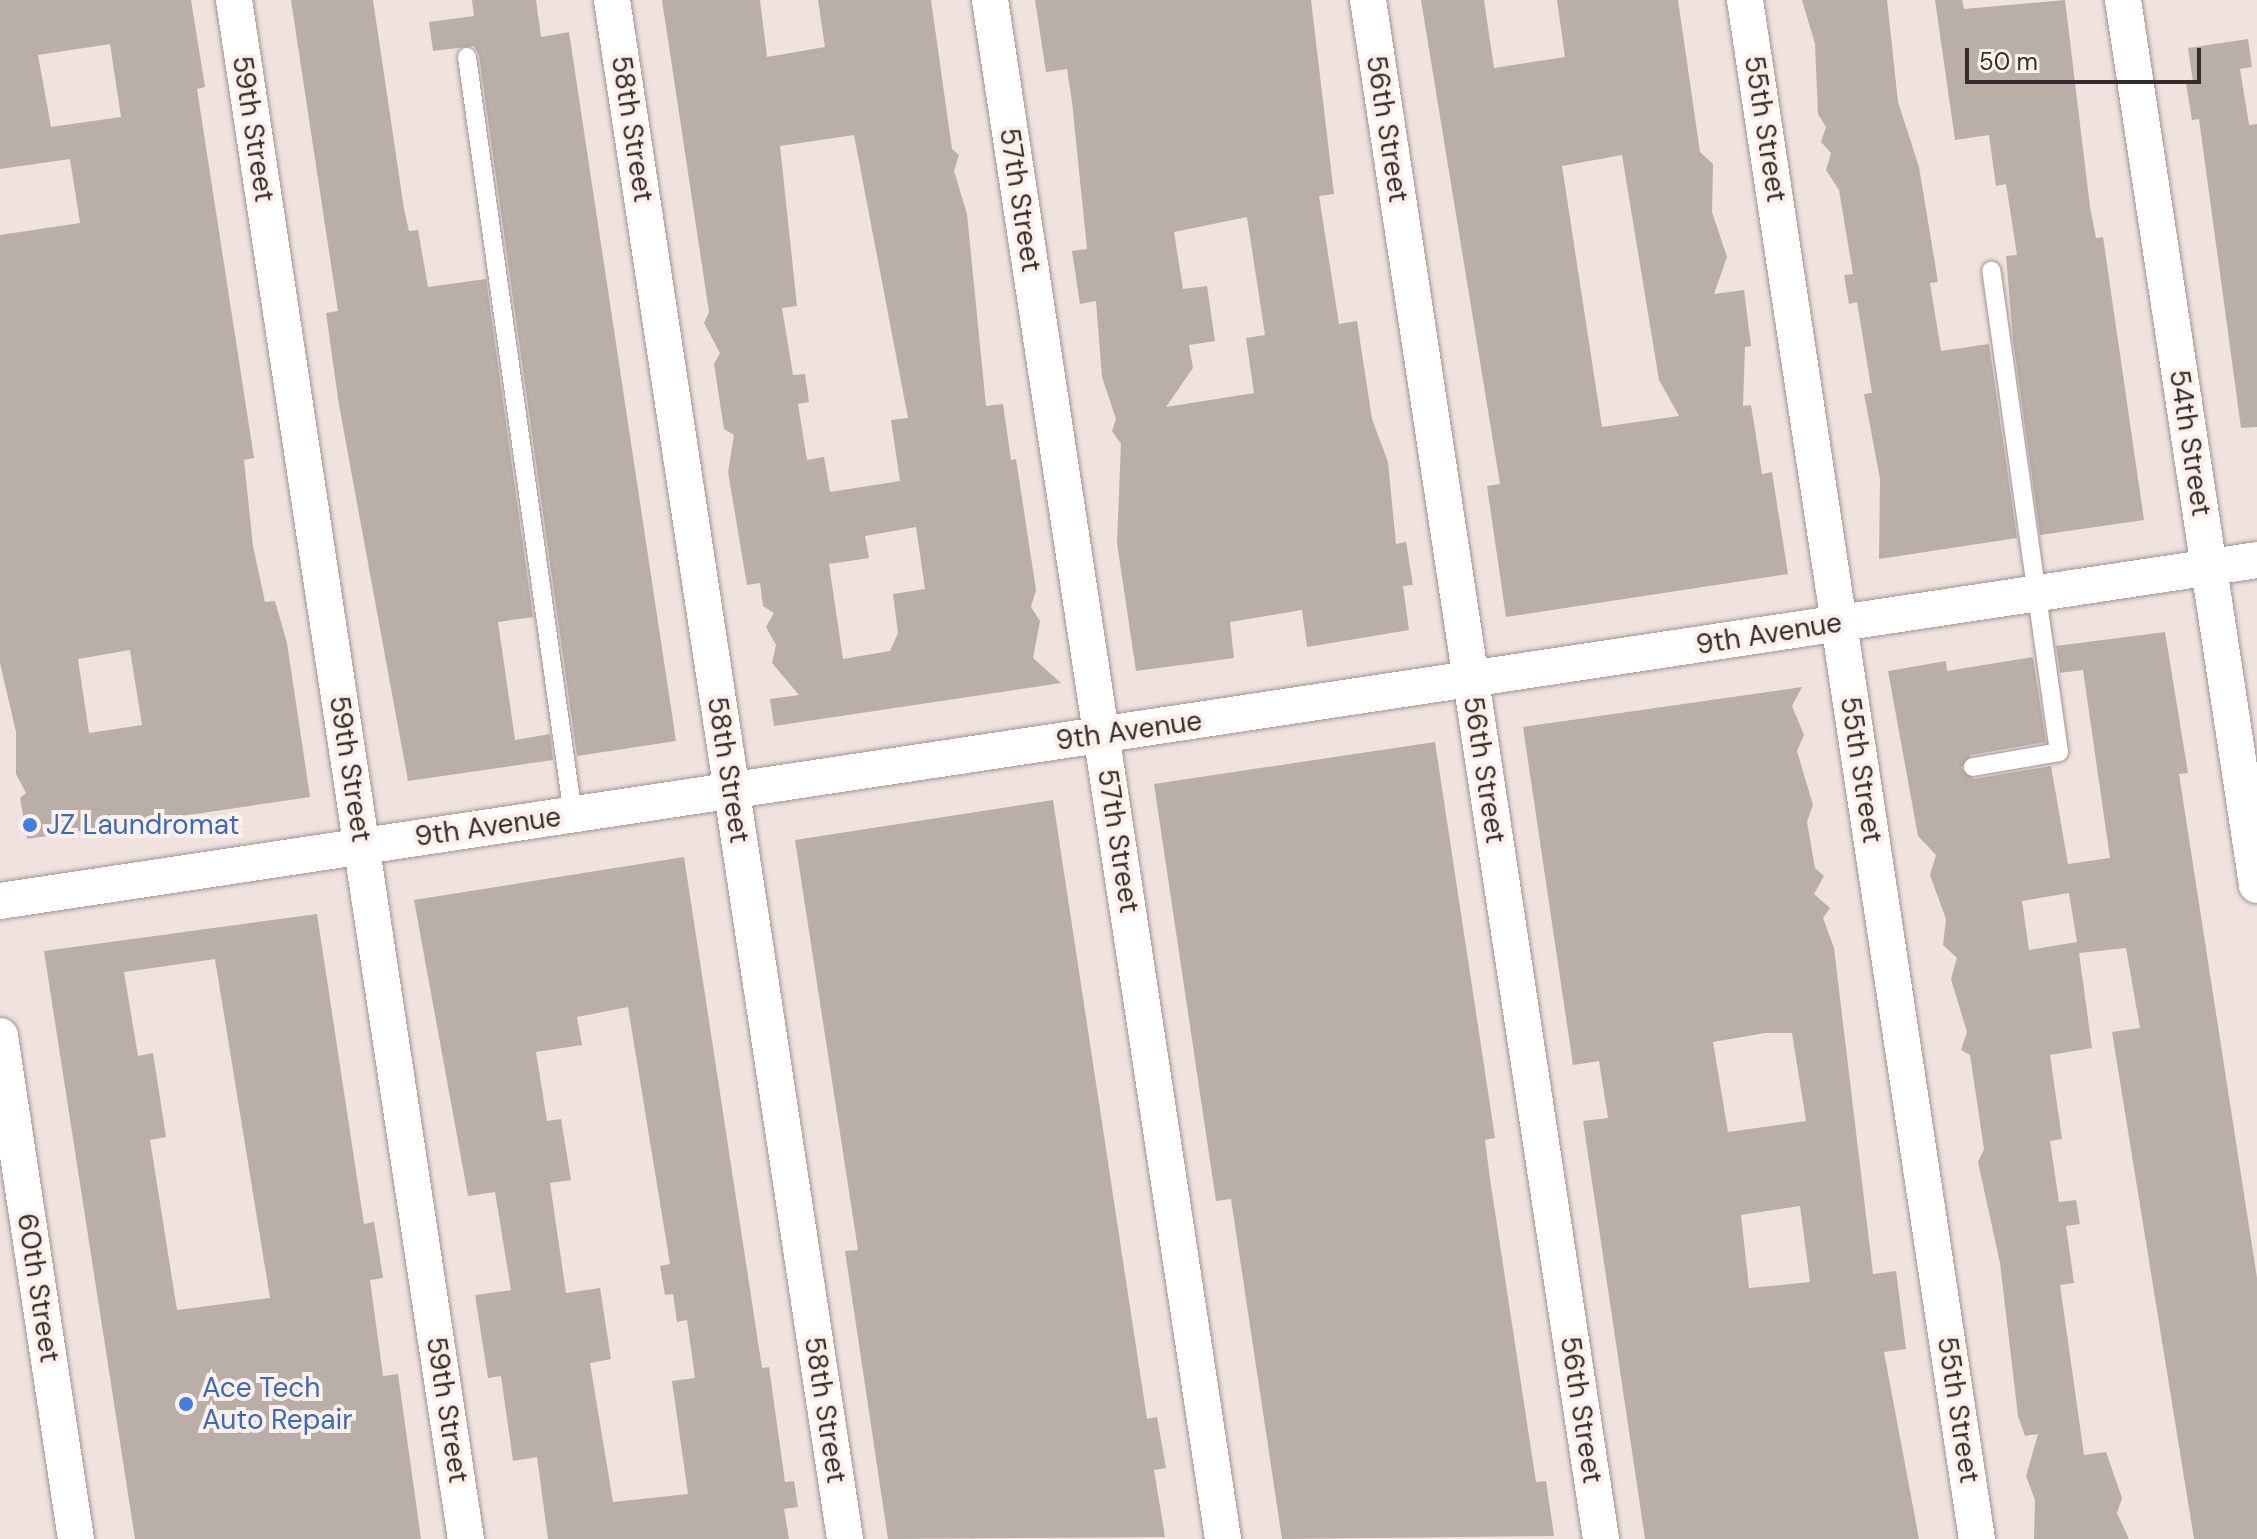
<!DOCTYPE html>
<html>
<head>
<meta charset="utf-8">
<style>
  body { margin:0 }
  #map { position:relative; width:2257px; height:1539px; overflow:hidden; background:#f0e2de; font-family:"DM Sans",sans-serif }
  div>[style] { position:absolute }
  [style*='--x'] { left:calc(var(--x)*1px); top:calc(var(--y)*1px); width:calc(var(--w)*1px); rotate:calc(var(--a)*1deg) }
  .building>* { inset:0; background:#baaea9 }
  .roads { filter:drop-shadow(0 0 2px #a29591) drop-shadow(0 0 2px #a29591) }
  .lane>* { height:18px; margin:-9px; padding:0 9px; transform-origin:9px; border-radius:9px; background:#fff }
  .street>* { height:36px; margin:-18px; padding:0 18px; transform-origin:18px; border-radius:18px; background:#fff }
  .dots>* { width:22px; height:22px; translate:-50% -50%; box-sizing:border-box; border:4px solid #fdf0eb; border-radius:50% }
  span { translate:-50% -50%; white-space:nowrap; text-align:center; line-height:1.15; -webkit-text-stroke:8px #fdf0eb; paint-order:stroke }
  .street-label { font-size:28px; color:#332e2d }
  .shop-label { font-size:28px; color:#366cbe }
  .left { translate:0 -50%; text-align:left }
  .scale { position:absolute; left:1965px; top:48px; width:236px; height:36px; box-sizing:border-box; border:4px solid #332e2d; border-top:0; padding-left:10px; font-size:24px; line-height:28px; white-space:nowrap; color:#332e2d; -webkit-text-stroke:6px #fdf0eb; paint-order:stroke }
</style>
</head>
<body>
<div id="map">
  <div class="building">
    <div style="clip-path:polygon(evenodd,0 0,191px 0,205px 87px,197px 89px,254px 458px,244px 460px,253px 546px,265px 602px,275px 601px,287px 643px,310px 797px,27px 839px,20px 798px,26px 793px,16px 774px,16px 732px,0 663px,0 235px,80px 223px,70px 159px,0 169px,0 0,110px 44px,121px 117px,51px 127px,38px 55px,110px 44px,0 0,130px 650px,142px 725px,89px 733px,78px 659px,130px 650px)"></div>
    <div style="clip-path:polygon(291px 0,373px 0,404px 209px,409px 231px,418px 230px,428px 287px,486px 279px,533px 617px,498px 622px,515px 740px,550px 734px,553px 760px,408px 781px,339px 405px,326px 313px,338px 311px)"></div>
    <div style="clip-path:polygon(472px 0,536px 0,541px 37px,569px 32px,676px 741px,577px 756px,479px 55px,474px 46px,433px 51px,429px 22px,474px 16px)"></div>
    <div style="clip-path:polygon(evenodd,662px 0,760px 0,767px 57px,825px 47px,818px 0,931px 0,952px 149px,959px 155px,954px 171px,967px 214px,986px 406px,1003px 404px,1011px 460px,1016px 459px,1036px 590px,1031px 607px,1040px 621px,1033px 658px,1061px 683px,774px 726px,770px 699px,799px 695px,772px 663px,776px 645px,766px 627px,774px 613px,763px 606px,760px 583px,747px 585px,728px 472px,734px 435px,724px 429px,714px 364px,720px 353px,704px 323px,709px 312px,662px 0,854px 135px,908px 418px,891px 420px,900px 481px,830px 492px,824px 457px,807px 460px,798px 404px,809px 402px,805px 374px,793px 375px,782px 308px,797px 306px,780px 146px,854px 135px,662px 0,916px 527px,925px 589px,893px 594px,898px 633px,890px 651px,843px 659px,829px 564px,869px 558px,865px 536px,916px 527px)"></div>
    <div style="clip-path:polygon(evenodd,1035px 0,1311px 0,1334px 194px,1319px 196px,1339px 324px,1357px 321px,1372px 419px,1388px 462px,1396px 544px,1406px 542px,1413px 585px,1403px 586px,1409px 630px,1307px 647px,1302px 610px,1230px 622px,1234px 658px,1136px 671px,1117px 543px,1121px 444px,1112px 431px,1116px 419px,1102px 377px,1096px 301px,1080px 304px,1072px 251px,1087px 249px,1072px 102px,1067px 69px,1046px 72px,1035px 0,1247px 217px,1265px 335px,1246px 338px,1254px 393px,1166px 407px,1193px 368px,1189px 345px,1215px 341px,1207px 286px,1183px 289px,1174px 232px,1247px 217px)"></div>
    <div style="clip-path:polygon(evenodd,1421px 0,1484px 0,1494px 68px,1565px 57px,1557px 0,1678px 0,1700px 152px,1713px 164px,1712px 212px,1727px 257px,1714px 294px,1744px 290px,1751px 346px,1745px 347px,1743px 406px,1751px 405px,1762px 474px,1772px 472px,1788px 574px,1506px 617px,1487px 486px,1500px 484px,1421px 0,1622px 155px,1659px 380px,1679px 416px,1602px 427px,1562px 166px,1622px 155px)"></div>
    <div style="clip-path:polygon(1802px 0,1887px 0,1898px 102px,1919px 167px,1938px 282px,1930px 283px,1941px 351px,1989px 344px,2017px 538px,1879px 559px,1880px 479px,1864px 394px,1872px 393px,1857px 302px,1849px 304px,1844px 275px,1853px 274px,1839px 190px,1826px 170px,1831px 153px,1821px 142px,1826px 127px,1818px 114px,1815px 44px)"></div>
    <div style="clip-path:polygon(1935px 0,1962px 0,1964px 9px,2065px 0,2090px 207px,2096px 238px,2103px 237px,2144px 520px,2040px 535px,2013px 340px,2006px 256px,2017px 255px,2006px 184px,1996px 186px,1989px 135px,1955px 140px)"></div>
    <div style="clip-path:polygon(2248px 39px,2252px 67px,2240px 69px,2249px 125px,2257px 124px,2257px 427px,2241px 428px,2199px 119px,2192px 120px,2186px 83px,2193px 82px,2188px 48px)"></div>
    <div style="clip-path:polygon(evenodd,2165px 632px,2188px 773px,2179px 774px,2257px 1278px,2257px 1539px,2194px 1539px,2112px 1032px,2140px 1028px,2126px 948px,2079px 953px,2092px 1048px,2050px 1055px,2062px 1139px,2050px 1141px,2059px 1202px,2076px 1200px,2080px 1224px,2066px 1226px,2074px 1283px,2060px 1285px,2084px 1455px,2106px 1452px,2122px 1498px,2117px 1513px,2129px 1539px,2034px 1539px,2035px 1500px,2026px 1476px,2038px 1434px,2025px 1436px,2018px 1416px,2000px 1263px,1978px 1162px,1984px 1149px,1970px 1055px,1961px 1050px,1967px 1032px,1951px 979px,1957px 958px,1943px 945px,1946px 919px,1930px 875px,1936px 855px,1918px 836px,1888px 671px,1946px 661px,1947px 671px,2033px 657px,2046px 742px,1971px 755px,1961px 768px,1974px 779px,2051px 766px,2068px 864px,2110px 858px,2083px 670px,2060px 673px,2056px 646px,2165px 632px,2069px 893px,2077px 942px,2029px 950px,2022px 901px,2069px 893px)"></div>
    <div style="clip-path:polygon(evenodd,1802px 687px,1792px 706px,1804px 735px,1797px 751px,1813px 805px,1807px 822px,1815px 868px,1824px 876px,1814px 894px,1830px 908px,1823px 918px,1834px 948px,1873px 1274px,1896px 1271px,1906px 1349px,1884px 1352px,1919px 1539px,1645px 1539px,1583px 1121px,1608px 1118px,1599px 1061px,1573px 1065px,1523px 727px,1802px 687px,1765px 1033px,1792px 1033px,1806px 1121px,1728px 1132px,1713px 1042px,1765px 1033px,1802px 687px,1800px 1206px,1810px 1282px,1749px 1288px,1741px 1215px,1800px 1206px)"></div>
    <div style="clip-path:polygon(1435px 742px,1495px 1138px,1485px 1140px,1490px 1179px,1536px 1482px,1546px 1481px,1554px 1536px,1282px 1539px,1231px 1199px,1216px 1201px,1154px 784px)"></div>
    <div style="clip-path:polygon(1053px 800px,1147px 1419px,1157px 1417px,1166px 1468px,1154px 1470px,1165px 1537px,888px 1539px,845px 1251px,858px 1250px,795px 840px)"></div>
    <div style="clip-path:polygon(evenodd,684px 857px,762px 1368px,769px 1367px,785px 1482px,794px 1481px,798px 1507px,784px 1509px,789px 1539px,548px 1539px,537px 1457px,513px 1461px,501px 1376px,488px 1378px,475px 1295px,511px 1290px,495px 1192px,468px 1196px,414px 900px,684px 857px,628px 1007px,670px 1264px,660px 1266px,665px 1295px,673px 1294px,677px 1322px,687px 1320px,695px 1378px,672px 1381px,688px 1494px,613px 1502px,590px 1363px,611px 1359px,600px 1288px,566px 1293px,550px 1183px,571px 1180px,561px 1119px,547px 1121px,536px 1052px,582px 1045px,577px 1017px,628px 1007px)"></div>
    <div style="clip-path:polygon(evenodd,317px 914px,364px 1224px,374px 1222px,383px 1278px,370px 1280px,383px 1376px,398px 1374px,421px 1539px,135px 1539px,44px 951px,317px 914px,215px 959px,270px 1298px,177px 1310px,150px 1140px,166px 1137px,153px 1053px,138px 1056px,124px 972px,215px 959px)"></div>
  </div>
  <div class="roads">
    <div class="lane">
      <div style="--x:467;--y:57;--w:765;--a:82.04"></div>
      <div style="--x:1973;--y:767;--w:87;--a:-9.9"></div>
      <div style="--x:2059;--y:752;--w:486;--a:-98"></div>
    </div>
    <div class="street">
      <div style="--x:234;--y:0;--w:1556;--a:81.43"></div>
      <div style="--x:612;--y:0;--w:1557;--a:81.39"></div>
      <div style="--x:990;--y:0;--w:1557;--a:81.39"></div>
      <div style="--x:1368;--y:0;--w:1557;--a:81.39"></div>
      <div style="--x:1745;--y:0;--w:1556;--a:81.43"></div>
      <div style="--x:2123;--y:0;--w:895;--a:81.39"></div>
      <div style="--x:0;--y:901;--w:2283;--a:-8.59"></div>
      <div style="--x:0;--y:1036;--w:509;--a:81.41"></div>
    </div>
  </div>
  <div class="dots">
    <div style="left:30px;top:825px;background:#3f7fe0"></div>
    <div style="left:186px;top:1404px;background:#3f7fe0"></div>
  </div>
  <div class="street-label">
    <span style="left:253px;top:129px;rotate:81deg">59th Street</span>
    <span style="left:632px;top:129px;rotate:81deg">58th Street</span>
    <span style="left:1387px;top:129px;rotate:81deg">56th Street</span>
    <span style="left:1765px;top:129px;rotate:81deg">55th Street</span>
    <span style="left:1020px;top:200px;rotate:81deg">57th Street</span>
    <span style="left:2190px;top:443px;rotate:81deg">54th Street</span>
    <span style="left:1769px;top:634px;rotate:-9deg">9th Avenue</span>
    <span style="left:1129px;top:731px;rotate:-8deg">9th Avenue</span>
    <span style="left:350px;top:769px;rotate:81deg">59th Street</span>
    <span style="left:728px;top:770px;rotate:81deg">58th Street</span>
    <span style="left:1484px;top:770px;rotate:81deg">56th Street</span>
    <span style="left:1861px;top:770px;rotate:81deg">55th Street</span>
    <span style="left:488px;top:827px;rotate:-8deg">9th Avenue</span>
    <span style="left:1118px;top:841px;rotate:81deg">57th Street</span>
    <span style="left:38px;top:1288px;rotate:81deg">60th Street</span>
    <span style="left:447px;top:1410px;rotate:81deg">59th Street</span>
    <span style="left:825px;top:1410px;rotate:81deg">58th Street</span>
    <span style="left:1581px;top:1410px;rotate:81deg">56th Street</span>
    <span style="left:1958px;top:1410px;rotate:81deg">55th Street</span>
  </div>
  <div class="shop-label">
    <span class="left" style="left:46px;top:825px">JZ Laundromat</span>
    <span class="left" style="left:202px;top:1404px">Ace Tech<br>Auto Repair</span>
  </div>
  <div class="scale">50 m</div>
</div>
</body>
</html>
